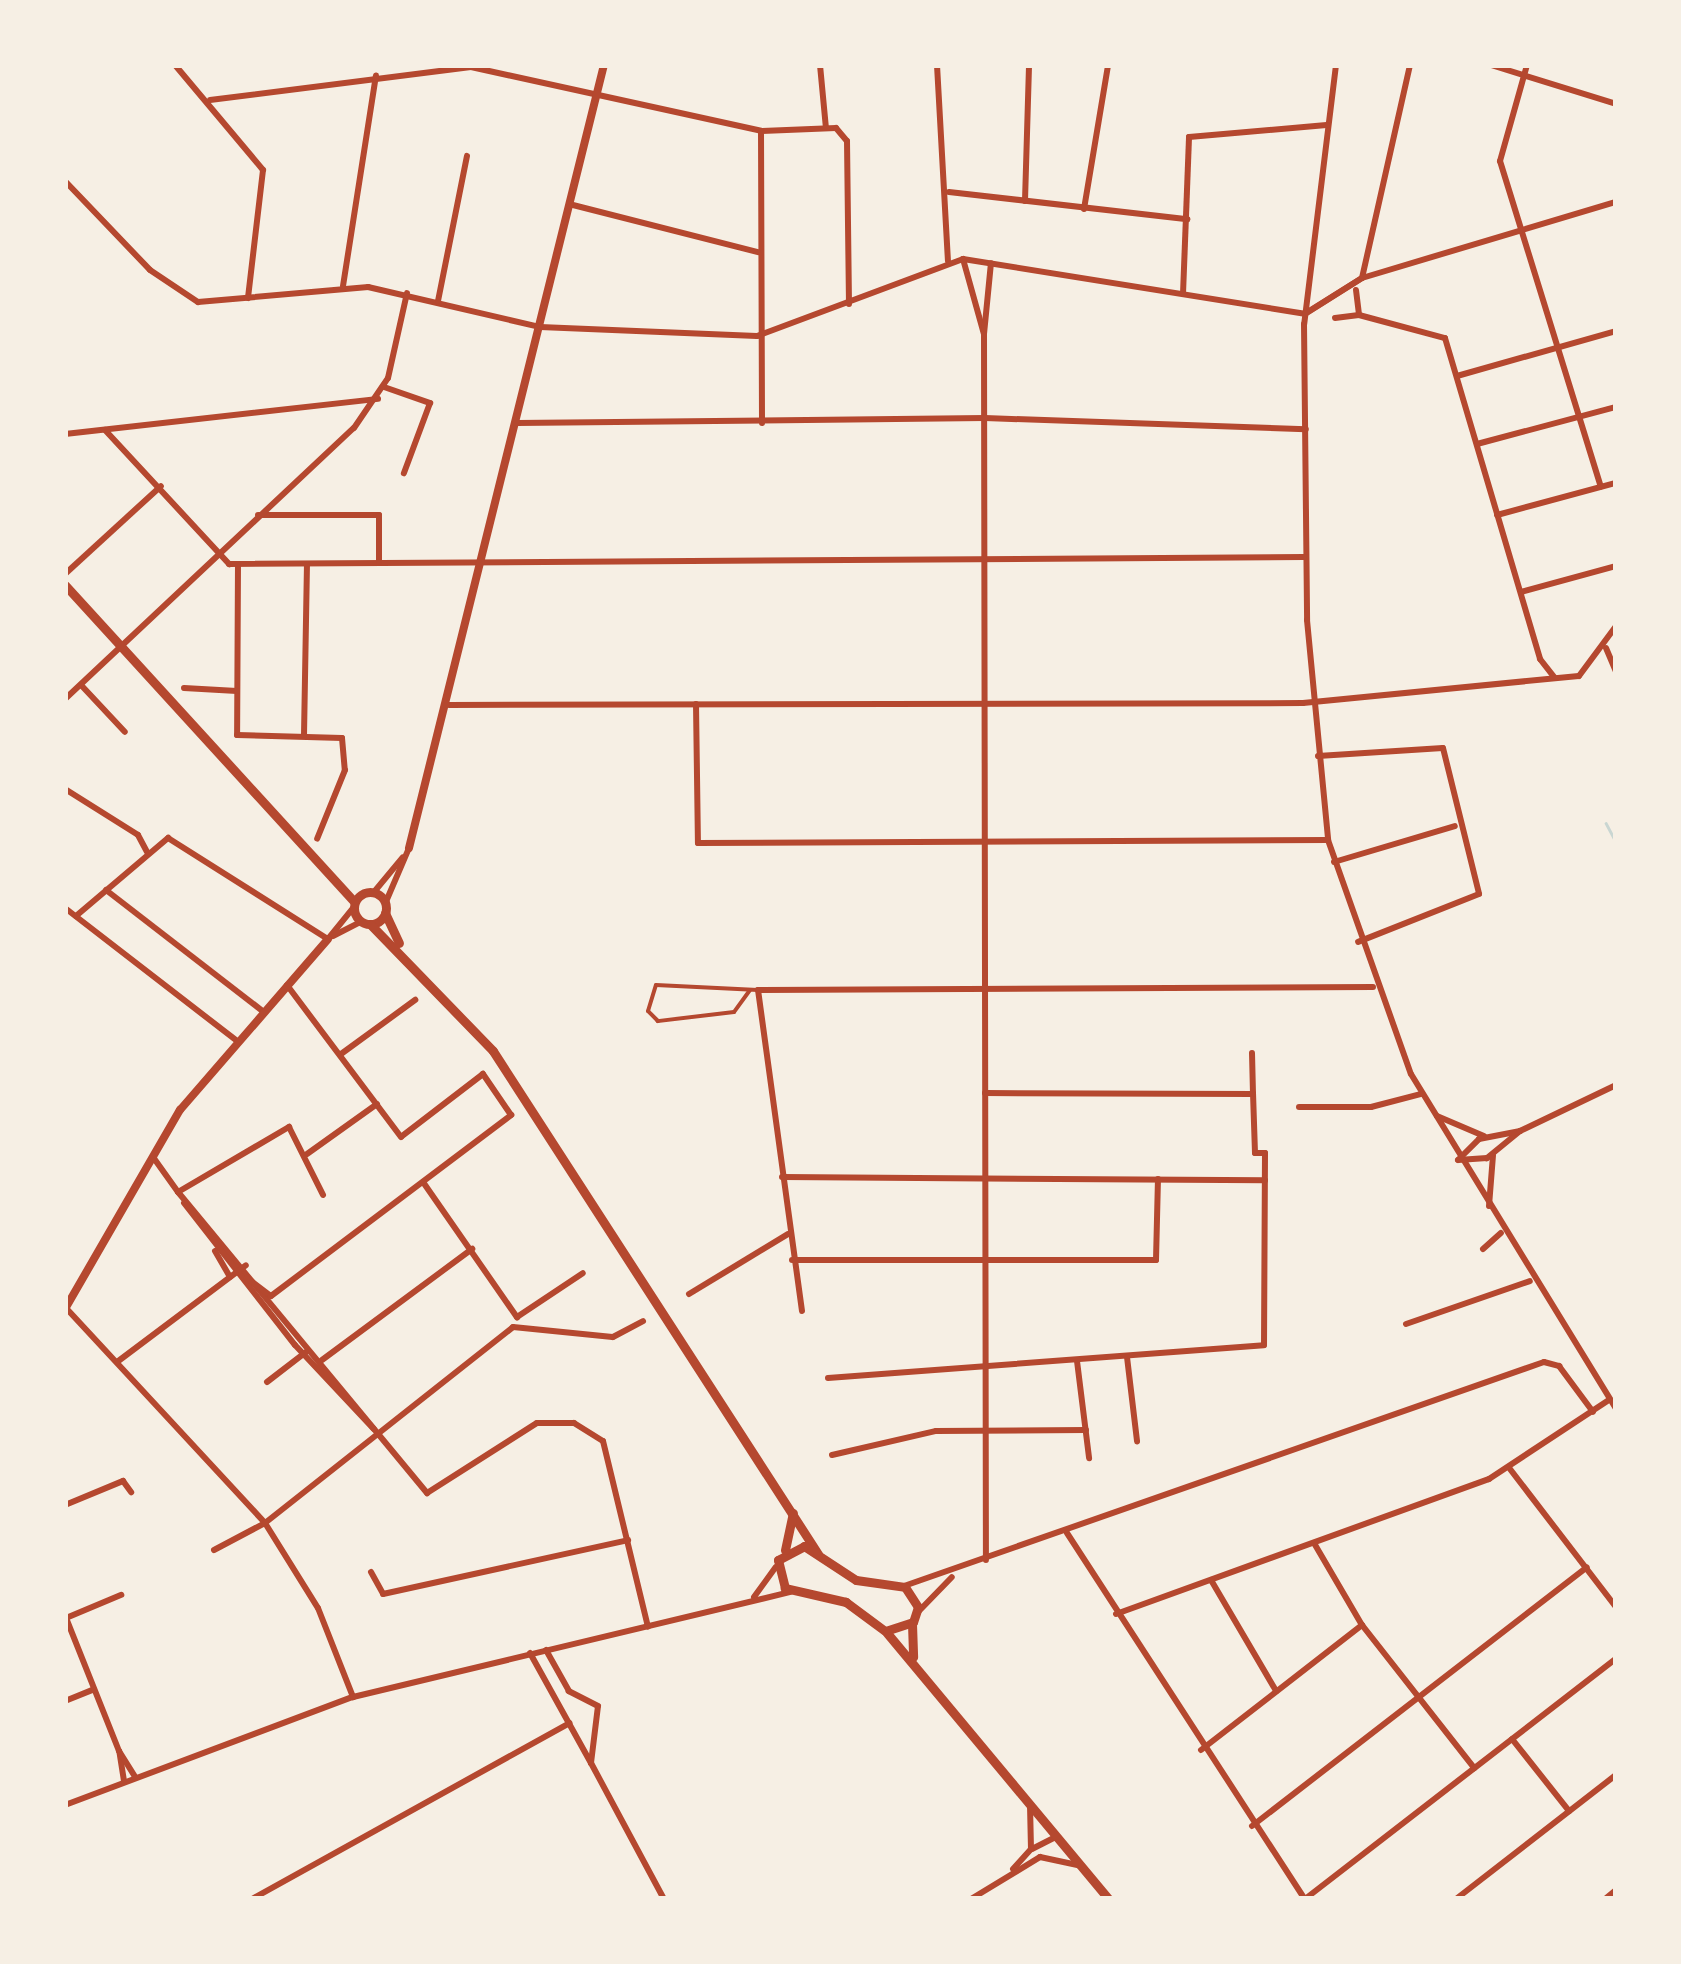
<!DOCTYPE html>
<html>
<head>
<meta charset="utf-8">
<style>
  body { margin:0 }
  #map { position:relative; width:1681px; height:1964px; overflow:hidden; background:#f6efe4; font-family:"Alegreya Sans",sans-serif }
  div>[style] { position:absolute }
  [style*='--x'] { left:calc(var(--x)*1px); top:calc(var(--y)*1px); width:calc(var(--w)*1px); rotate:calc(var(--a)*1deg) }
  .stream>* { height:2.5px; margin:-1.25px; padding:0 1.25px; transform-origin:1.25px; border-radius:1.25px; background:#c9d6d2 }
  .service>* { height:4px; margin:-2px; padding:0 2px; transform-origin:2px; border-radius:2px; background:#b5482f }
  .minor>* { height:6px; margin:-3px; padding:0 3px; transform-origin:3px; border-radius:3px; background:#b5482f }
  .tertiary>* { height:8px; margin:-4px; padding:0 4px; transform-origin:4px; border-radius:4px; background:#b5482f }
  .secondary>* { height:9px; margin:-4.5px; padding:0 4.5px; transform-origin:4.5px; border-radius:4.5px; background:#b5482f }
  .secondary>.ring { margin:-4.5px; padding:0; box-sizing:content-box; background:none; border:9px solid #b5482f; border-radius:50% }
  span { translate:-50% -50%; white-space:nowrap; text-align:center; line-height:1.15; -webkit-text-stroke:9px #f6efe4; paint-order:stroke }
  .frame { position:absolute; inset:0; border:68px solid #f6efe4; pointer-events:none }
</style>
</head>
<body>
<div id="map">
  <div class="stream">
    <div style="--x:1606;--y:823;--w:21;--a:62"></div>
  </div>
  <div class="service">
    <div style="--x:750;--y:990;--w:27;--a:126"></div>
    <div style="--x:734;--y:1012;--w:77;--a:173.2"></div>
    <div style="--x:658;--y:1021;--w:14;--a:-135"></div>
    <div style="--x:648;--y:1011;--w:27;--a:-73"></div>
    <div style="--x:656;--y:985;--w:102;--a:2.8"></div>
  </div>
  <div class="minor">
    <div style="--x:175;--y:65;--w:137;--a:50"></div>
    <div style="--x:263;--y:170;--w:129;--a:96.7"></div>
    <div style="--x:820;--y:65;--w:63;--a:84.6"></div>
    <div style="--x:937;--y:65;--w:196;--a:86.8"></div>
    <div style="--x:1336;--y:65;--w:261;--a:97"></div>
    <div style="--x:1304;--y:324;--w:296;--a:89.4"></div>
    <div style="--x:1307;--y:620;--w:221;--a:84.5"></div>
    <div style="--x:1328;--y:840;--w:248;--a:70.5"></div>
    <div style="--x:1411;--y:1074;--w:393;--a:58.5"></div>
    <div style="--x:1491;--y:65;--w:131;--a:17.3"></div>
    <div style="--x:1527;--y:65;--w:100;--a:105.7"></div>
    <div style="--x:1500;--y:161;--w:341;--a:72.8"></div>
    <div style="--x:210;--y:100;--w:263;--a:-7.2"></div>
    <div style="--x:471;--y:67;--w:297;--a:12.4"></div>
    <div style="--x:761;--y:131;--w:75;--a:-2.3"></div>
    <div style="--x:836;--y:128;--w:17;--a:50"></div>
    <div style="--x:847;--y:141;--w:163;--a:89.3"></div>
    <div style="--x:761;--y:131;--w:292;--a:89.8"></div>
    <div style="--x:65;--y:181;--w:123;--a:46.3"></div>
    <div style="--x:150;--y:270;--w:58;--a:33.7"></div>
    <div style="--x:198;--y:302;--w:171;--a:-5"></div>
    <div style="--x:368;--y:287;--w:177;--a:13.1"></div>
    <div style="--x:540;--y:327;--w:217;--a:2.4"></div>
    <div style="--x:757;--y:336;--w:220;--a:-20.5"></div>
    <div style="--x:963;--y:259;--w:346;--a:9.1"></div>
    <div style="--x:1305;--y:314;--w:67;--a:-32.3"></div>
    <div style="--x:1362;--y:278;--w:218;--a:-77.3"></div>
    <div style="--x:949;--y:192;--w:240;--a:6.5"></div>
    <div style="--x:1025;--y:201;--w:136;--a:-88.3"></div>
    <div style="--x:569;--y:204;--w:195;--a:14.3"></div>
    <div style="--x:1084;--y:209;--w:146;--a:-80.5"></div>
    <div style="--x:963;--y:259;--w:78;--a:74.4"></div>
    <div style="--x:984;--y:334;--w:71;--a:-84.4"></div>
    <div style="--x:343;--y:286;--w:213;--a:-81.1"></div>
    <div style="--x:1356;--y:290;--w:25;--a:83"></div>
    <div style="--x:1183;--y:294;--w:157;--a:-87.8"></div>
    <div style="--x:1189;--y:137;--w:138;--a:-5"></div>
    <div style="--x:438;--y:301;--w:148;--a:-78.7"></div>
    <div style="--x:1306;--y:313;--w:66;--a:-32"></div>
    <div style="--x:1362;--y:278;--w:265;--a:-16.7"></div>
    <div style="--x:1359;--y:315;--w:89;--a:15"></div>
    <div style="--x:1445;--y:338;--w:335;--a:73.5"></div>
    <div style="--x:1540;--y:659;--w:24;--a:52"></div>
    <div style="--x:1335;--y:318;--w:24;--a:-7"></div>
    <div style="--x:984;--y:334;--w:1226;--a:89.91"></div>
    <div style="--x:1457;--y:376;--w:165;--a:-15.8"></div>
    <div style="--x:384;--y:387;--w:49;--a:19.2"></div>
    <div style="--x:430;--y:403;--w:75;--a:110.4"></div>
    <div style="--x:517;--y:423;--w:468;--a:-0.6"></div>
    <div style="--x:985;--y:418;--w:321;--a:2"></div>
    <div style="--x:105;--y:430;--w:183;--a:47.2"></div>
    <div style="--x:229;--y:564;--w:1075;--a:-0.37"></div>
    <div style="--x:65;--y:434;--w:315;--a:-6.4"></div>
    <div style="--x:1477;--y:444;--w:144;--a:-14.9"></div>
    <div style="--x:258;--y:515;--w:121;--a:0"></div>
    <div style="--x:379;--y:515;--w:47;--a:90"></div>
    <div style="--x:1497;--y:515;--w:123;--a:-15.1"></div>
    <div style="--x:238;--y:564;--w:171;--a:90.3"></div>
    <div style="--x:237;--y:735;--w:105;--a:1.6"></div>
    <div style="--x:342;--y:738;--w:32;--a:85"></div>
    <div style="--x:345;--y:770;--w:74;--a:112.1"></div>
    <div style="--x:65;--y:574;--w:130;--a:-42.5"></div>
    <div style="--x:1521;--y:592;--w:98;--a:-15.3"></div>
    <div style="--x:1606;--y:648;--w:25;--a:67"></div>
    <div style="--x:81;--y:685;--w:64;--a:46.9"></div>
    <div style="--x:184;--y:688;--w:53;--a:3.2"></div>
    <div style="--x:65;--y:699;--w:396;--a:-43.2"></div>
    <div style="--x:354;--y:428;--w:60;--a:-55.8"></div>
    <div style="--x:388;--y:378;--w:87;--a:-77.4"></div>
    <div style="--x:696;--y:704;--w:139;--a:89.2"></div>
    <div style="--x:698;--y:843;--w:630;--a:-0.27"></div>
    <div style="--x:449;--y:705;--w:854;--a:-0.13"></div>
    <div style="--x:1303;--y:703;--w:277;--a:-5.6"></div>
    <div style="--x:1579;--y:676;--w:62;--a:-53.5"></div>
    <div style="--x:304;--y:735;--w:170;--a:-89"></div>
    <div style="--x:1318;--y:756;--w:125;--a:-3.7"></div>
    <div style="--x:1443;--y:748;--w:150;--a:76.1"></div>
    <div style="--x:1479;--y:894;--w:130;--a:158.4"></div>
    <div style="--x:65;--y:789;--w:86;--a:32.2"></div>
    <div style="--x:138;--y:835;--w:19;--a:62"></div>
    <div style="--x:1334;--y:862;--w:126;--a:-16.6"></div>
    <div style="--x:106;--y:890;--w:200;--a:37.7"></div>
    <div style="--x:374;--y:892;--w:45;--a:-50.4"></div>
    <div style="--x:385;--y:904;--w:61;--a:-66.8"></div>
    <div style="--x:65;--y:908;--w:217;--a:37.7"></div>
    <div style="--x:76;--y:916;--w:121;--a:-40.3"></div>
    <div style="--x:168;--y:838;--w:189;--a:32.3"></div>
    <div style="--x:333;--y:936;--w:31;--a:-27"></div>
    <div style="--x:328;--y:939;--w:40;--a:-51"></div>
    <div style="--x:65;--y:1040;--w:13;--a:90"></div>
    <div style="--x:1252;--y:1053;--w:41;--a:88.6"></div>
    <div style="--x:341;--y:1054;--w:92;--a:-36.1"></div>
    <div style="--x:1299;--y:1107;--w:72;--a:0"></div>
    <div style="--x:1371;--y:1107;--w:52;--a:-14.6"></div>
    <div style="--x:1437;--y:1116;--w:51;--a:23.1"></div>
    <div style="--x:1520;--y:1131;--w:43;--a:140.7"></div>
    <div style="--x:1487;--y:1158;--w:29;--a:176"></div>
    <div style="--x:1458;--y:1160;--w:30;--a:-45"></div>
    <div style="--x:1479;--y:1139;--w:42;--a:-11"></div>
    <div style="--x:1520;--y:1131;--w:106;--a:-25.6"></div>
    <div style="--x:307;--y:1154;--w:86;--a:-35.5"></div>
    <div style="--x:153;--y:1157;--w:43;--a:54.5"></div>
    <div style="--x:782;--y:1177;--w:483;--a:0.4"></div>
    <div style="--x:423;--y:1182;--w:165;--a:55.2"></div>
    <div style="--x:178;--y:1192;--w:391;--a:50.4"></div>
    <div style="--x:427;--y:1493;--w:130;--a:-32.5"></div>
    <div style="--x:537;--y:1423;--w:37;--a:0"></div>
    <div style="--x:574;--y:1423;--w:34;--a:32"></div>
    <div style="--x:603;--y:1441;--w:191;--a:76.4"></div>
    <div style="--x:178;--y:1192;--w:129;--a:-30.4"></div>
    <div style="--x:289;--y:1127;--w:76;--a:63.4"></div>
    <div style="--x:184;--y:1203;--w:180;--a:52"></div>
    <div style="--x:295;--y:1345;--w:115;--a:46.8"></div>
    <div style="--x:1489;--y:1206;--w:51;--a:-85.5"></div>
    <div style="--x:1483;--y:1249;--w:24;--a:-42"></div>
    <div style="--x:215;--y:1251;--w:30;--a:60"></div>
    <div style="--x:792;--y:1260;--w:364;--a:0"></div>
    <div style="--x:1156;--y:1260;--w:81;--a:-88.6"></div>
    <div style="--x:247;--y:1278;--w:30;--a:37"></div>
    <div style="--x:689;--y:1294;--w:116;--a:-31.2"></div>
    <div style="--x:271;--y:1296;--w:301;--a:-37"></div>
    <div style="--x:511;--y:1115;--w:50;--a:-124.3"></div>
    <div style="--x:483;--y:1074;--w:103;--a:142.5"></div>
    <div style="--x:401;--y:1137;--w:190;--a:-126.9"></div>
    <div style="--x:66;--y:1308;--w:293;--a:47.2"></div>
    <div style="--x:265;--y:1523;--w:100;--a:58.1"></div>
    <div style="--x:318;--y:1608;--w:96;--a:68.5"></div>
    <div style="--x:802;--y:1311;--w:324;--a:-97.8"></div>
    <div style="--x:758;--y:990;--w:615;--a:-0.28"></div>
    <div style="--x:517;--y:1317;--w:79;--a:-33.7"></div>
    <div style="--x:1406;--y:1324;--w:131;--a:-19.1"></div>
    <div style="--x:1127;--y:1357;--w:85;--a:83.2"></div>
    <div style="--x:322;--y:1360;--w:187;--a:-36.5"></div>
    <div style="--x:1077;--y:1361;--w:98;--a:82.9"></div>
    <div style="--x:117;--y:1362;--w:161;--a:-36.9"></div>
    <div style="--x:828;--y:1378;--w:437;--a:-4.3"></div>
    <div style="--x:1264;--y:1345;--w:192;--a:-89.7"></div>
    <div style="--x:1265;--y:1153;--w:10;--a:180"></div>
    <div style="--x:1255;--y:1153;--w:59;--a:-91.9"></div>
    <div style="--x:1253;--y:1094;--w:268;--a:-179.8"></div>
    <div style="--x:267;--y:1382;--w:49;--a:-37.6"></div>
    <div style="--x:832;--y:1455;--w:107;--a:-13"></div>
    <div style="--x:936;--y:1431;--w:150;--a:-0.4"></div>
    <div style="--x:1510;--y:1469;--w:174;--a:52.5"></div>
    <div style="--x:65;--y:1505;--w:63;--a:-22.5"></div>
    <div style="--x:123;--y:1481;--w:14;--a:54"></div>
    <div style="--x:1067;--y:1533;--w:437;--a:57"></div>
    <div style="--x:1314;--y:1543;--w:95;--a:59.7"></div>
    <div style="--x:1362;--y:1625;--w:182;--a:51.9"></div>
    <div style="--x:214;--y:1550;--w:58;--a:-27.9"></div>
    <div style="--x:265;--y:1523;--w:316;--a:-38.3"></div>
    <div style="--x:513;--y:1327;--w:100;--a:5.7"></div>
    <div style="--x:613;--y:1337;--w:34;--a:-28"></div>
    <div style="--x:371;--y:1572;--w:25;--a:61"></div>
    <div style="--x:383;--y:1594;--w:251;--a:-12.4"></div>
    <div style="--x:1211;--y:1580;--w:129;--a:59.6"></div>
    <div style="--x:904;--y:1586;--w:678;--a:-19.29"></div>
    <div style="--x:1544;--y:1362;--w:16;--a:15"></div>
    <div style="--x:1559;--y:1366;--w:57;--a:53.5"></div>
    <div style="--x:754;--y:1597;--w:37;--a:-54"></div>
    <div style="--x:919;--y:1611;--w:47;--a:-45.9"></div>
    <div style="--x:1116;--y:1614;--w:397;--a:-19.9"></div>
    <div style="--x:1489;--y:1479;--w:144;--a:-33.4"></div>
    <div style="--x:530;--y:1653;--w:126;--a:61"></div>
    <div style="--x:591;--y:1763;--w:57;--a:-83"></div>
    <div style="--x:598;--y:1706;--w:33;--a:-153"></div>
    <div style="--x:569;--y:1691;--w:47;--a:-119.3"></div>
    <div style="--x:65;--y:1701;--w:31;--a:-22"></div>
    <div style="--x:1512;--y:1739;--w:92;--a:51.6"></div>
    <div style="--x:1201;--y:1750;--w:204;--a:-37.8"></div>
    <div style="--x:119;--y:1751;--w:143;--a:-111.7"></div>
    <div style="--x:66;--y:1618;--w:60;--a:-22.7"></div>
    <div style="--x:591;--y:1763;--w:154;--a:61.8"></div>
    <div style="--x:65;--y:1778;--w:13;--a:90"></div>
    <div style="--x:124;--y:1781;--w:30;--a:-99"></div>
    <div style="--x:119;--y:1751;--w:31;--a:58"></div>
    <div style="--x:65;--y:1805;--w:308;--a:-20.6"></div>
    <div style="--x:353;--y:1697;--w:450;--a:-13.5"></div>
    <div style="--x:1252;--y:1826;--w:423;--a:-37.7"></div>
    <div style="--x:1032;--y:1849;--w:27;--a:-27"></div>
    <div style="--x:1013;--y:1869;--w:27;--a:-48"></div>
    <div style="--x:1031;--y:1849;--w:45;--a:-91.3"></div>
    <div style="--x:252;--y:1899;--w:363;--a:-29"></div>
    <div style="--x:971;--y:1899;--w:81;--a:-31.3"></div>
    <div style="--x:1040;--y:1857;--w:43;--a:12.1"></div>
    <div style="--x:1305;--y:1899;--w:393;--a:-37.7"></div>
    <div style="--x:1456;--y:1899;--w:202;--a:-37.8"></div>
    <div style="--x:1605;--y:1899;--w:14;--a:-39"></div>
  </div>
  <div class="tertiary">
    <div style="--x:409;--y:848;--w:807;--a:-76.02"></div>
    <div style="--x:65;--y:1309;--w:230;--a:-60"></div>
    <div style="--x:180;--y:1110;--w:226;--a:-49.1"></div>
  </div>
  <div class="secondary">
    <div style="--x:65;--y:585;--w:429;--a:47.6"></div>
    <div class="ring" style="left:354px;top:892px;width:23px;height:23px"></div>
    <div style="--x:385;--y:913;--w:33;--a:65"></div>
    <div style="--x:371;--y:925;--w:175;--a:45.9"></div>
    <div style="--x:493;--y:1051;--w:599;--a:57.13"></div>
    <div style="--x:804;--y:1546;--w:62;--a:33.2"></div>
    <div style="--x:856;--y:1580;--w:49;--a:8.1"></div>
    <div style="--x:905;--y:1587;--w:24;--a:57"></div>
    <div style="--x:918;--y:1607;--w:16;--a:108"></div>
    <div style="--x:913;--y:1622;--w:29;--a:162"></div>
    <div style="--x:885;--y:1631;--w:49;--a:-143.4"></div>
    <div style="--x:846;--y:1602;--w:63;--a:-167.1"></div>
    <div style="--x:785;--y:1588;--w:29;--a:-104"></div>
    <div style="--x:778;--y:1560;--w:30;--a:-28"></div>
    <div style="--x:785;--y:1550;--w:38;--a:-78"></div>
    <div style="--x:912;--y:1624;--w:33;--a:88"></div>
    <div style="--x:887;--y:1633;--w:346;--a:50.2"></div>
  </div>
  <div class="frame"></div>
</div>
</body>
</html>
